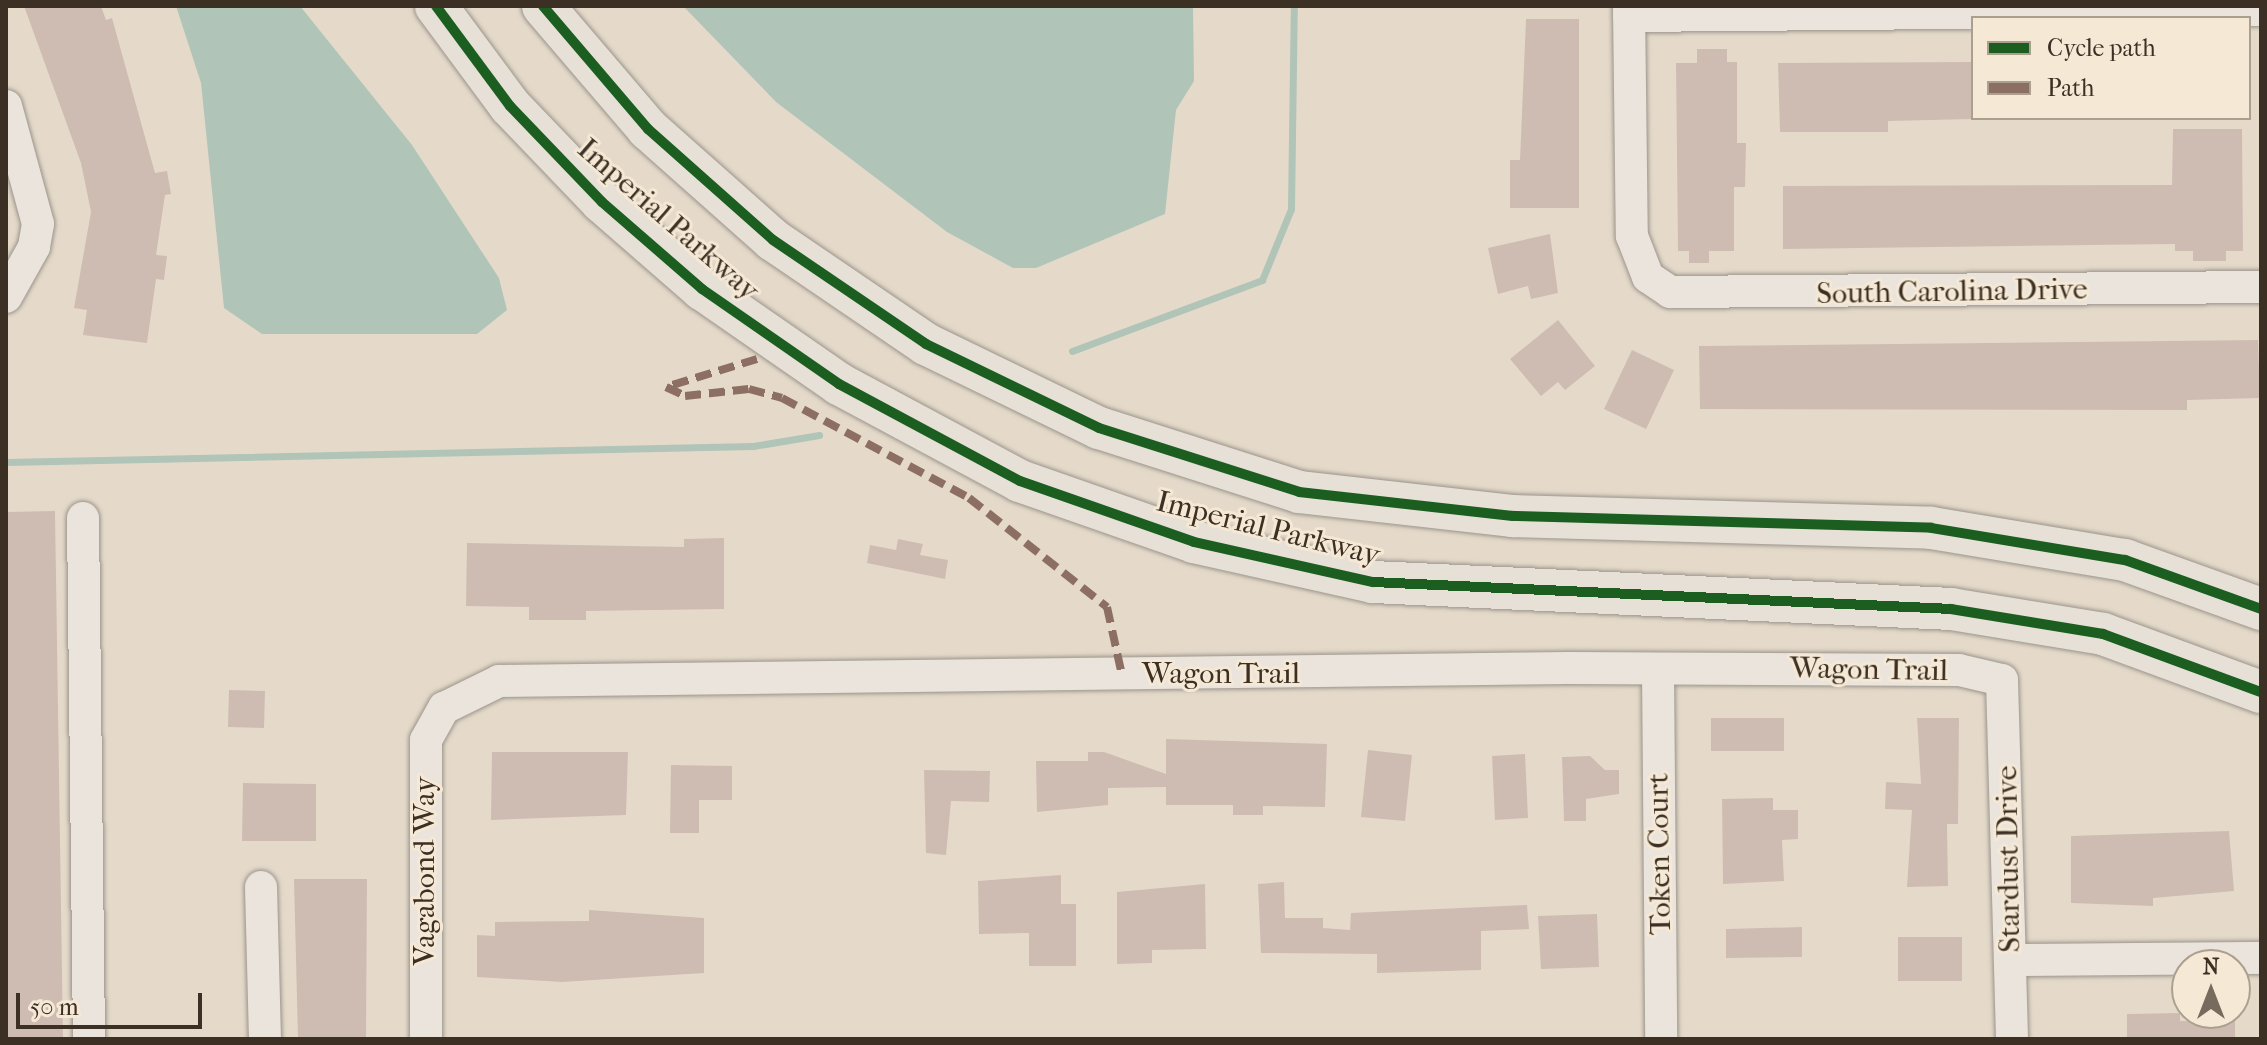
<!DOCTYPE html>
<html>
<head>
<meta charset="utf-8">
<style>
  body { margin:0 }
  #map { position:relative; width:2267px; height:1045px; overflow:hidden; background:#e5daca; font-family:"IM FELL French Canon",serif }
  div>[style] { position:absolute }
  [style*='--x'] { left:calc(var(--x)*1px); top:calc(var(--y)*1px); width:calc(var(--w)*1px); rotate:calc(var(--a)*1deg) }
  .water>* { inset:0; background:#b0c5b8 }
  .stream>* { height:7px; margin:-3.5px; padding:0 3.5px; transform-origin:3.5px; border-radius:3.5px; background:#b0c5b8 }
  .building>* { inset:0; background:#cebcb3 }
  .roads { filter:drop-shadow(0 0 2px #9b948a) drop-shadow(0 0 2px #9b948a) }
  .minor>* { height:32px; margin:-16px; padding:0 16px; transform-origin:16px; border-radius:16px; background:#eae4dc }
  .major>* { height:42px; margin:-21px; padding:0 21px; transform-origin:21px; border-radius:21px; background:#e6e0d7 }
  .quiet>* { height:8px; margin-top:-4px; transform-origin:0; background:repeating-linear-gradient(90deg,#8d6e63 0 16px,transparent 0 24px) }
  .cycleway>* { height:10px; margin:-5px; padding:0 5px; transform-origin:5px; border-radius:5px; background:#1b5e20 }
  span { translate:-50% -50%; white-space:nowrap; text-align:center; line-height:1.15; -webkit-text-stroke:6px #f5e9d5; paint-order:stroke }
  .street-label { font-size:30px; color:#3c2f24 }
  .frame { position:absolute; inset:0; border:8px solid #3c2f24; pointer-events:none }
  .legend { position:absolute; left:1971px; top:16px; width:280px; height:104px; box-sizing:border-box; background:#f5e9d5; border:2px solid #ab9f8e; margin:0; padding:10px 14px; list-style:none; font-size:24px; color:#3c2f24 }
  .legend li { display:flex; align-items:center; gap:16px; height:40px }
  .legend b { width:40px; border:2px solid #ab9f8e }
  .north { position:absolute; left:2171px; top:949px; width:80px; height:80px; box-sizing:border-box; background:#f5e9d5; border:2px solid #ab9f8e; border-radius:50%; rotate:0deg; font-size:22px; font-weight:700; line-height:32px; text-align:center; color:#3c2f24 }
  .north::after { content:''; display:block; margin:auto; width:28px; height:36px; background:#776b5e; clip-path:polygon(50% 0,100% 100%,50% 72%,0 100%) }
  .scale { position:absolute; left:16px; top:993px; width:186px; height:36px; box-sizing:border-box; border:4px solid #3c2f24; border-top:0; padding-left:10px; font-size:24px; line-height:28px; white-space:nowrap; color:#3c2f24; -webkit-text-stroke:6px #f5e9d5; paint-order:stroke }
</style>
</head>
<body>
<div id="map">
  <div class="water">
    <div style="clip-path:polygon(176px 6px,300px 6px,412px 145px,499px 278px,507px 310px,477px 334px,262px 334px,224px 308px,201px 83px)"></div>
    <div style="clip-path:polygon(683px 6px,1193px 6px,1194px 81px,1176px 110px,1165px 214px,1036px 268px,1013px 268px,947px 232px,776px 102px)"></div>
  </div>
  <div class="stream">
    <div style="--x:1072;--y:351;--w:203;--a:-20.5"></div>
    <div style="--x:1262;--y:280;--w:77;--a:-67.8"></div>
    <div style="--x:1291;--y:209;--w:203;--a:-89.2"></div>
    <div style="--x:6;--y:462;--w:747;--a:-1.23"></div>
    <div style="--x:753;--y:446;--w:67;--a:-9.5"></div>
  </div>
  <div class="building">
    <div style="clip-path:polygon(24px 6px,101px 6px,106px 20px,112px 18px,155px 173px,167px 171px,171px 194px,165px 195px,156px 255px,167px 256px,164px 280px,156px 279px,147px 343px,83px 335px,87px 310px,74px 308px,91px 212px,81px 163px)"></div>
    <div style="clip-path:polygon(1526px 19px,1579px 19px,1579px 208px,1510px 208px,1510px 160px,1520px 160px)"></div>
    <div style="clip-path:polygon(1697px 49px,1727px 49px,1727px 62px,1737px 62px,1737px 143px,1746px 143px,1745px 187px,1734px 187px,1734px 251px,1709px 251px,1709px 263px,1689px 263px,1689px 251px,1678px 251px,1676px 63px,1697px 63px)"></div>
    <div style="clip-path:polygon(1973px 62px,1973px 119px,1888px 121px,1888px 132px,1780px 132px,1778px 63px)"></div>
    <div style="clip-path:polygon(2173px 129px,2242px 129px,2243px 251px,2226px 251px,2226px 261px,2193px 261px,2193px 251px,2175px 251px,2175px 244px,1783px 249px,1783px 186px,2172px 185px)"></div>
    <div style="clip-path:polygon(1550px 234px,1558px 293px,1531px 299px,1528px 286px,1498px 294px,1488px 248px)"></div>
    <div style="clip-path:polygon(1558px 320px,1595px 366px,1565px 390px,1558px 382px,1541px 396px,1510px 359px)"></div>
    <div style="clip-path:polygon(2258px 340px,2260px 398px,2187px 400px,2187px 410px,1700px 409px,1699px 346px)"></div>
    <div style="clip-path:polygon(1632px 350px,1674px 370px,1646px 429px,1604px 409px)"></div>
    <div style="clip-path:polygon(55px 511px,63px 1039px,6px 1039px,6px 512px)"></div>
    <div style="clip-path:polygon(724px 538px,724px 609px,586px 611px,586px 620px,529px 620px,529px 607px,466px 606px,467px 543px,684px 547px,684px 539px)"></div>
    <div style="clip-path:polygon(898px 539px,923px 544px,920px 555px,948px 560px,945px 579px,867px 563px,870px 545px,896px 550px)"></div>
    <div style="clip-path:polygon(229px 690px,265px 691px,264px 728px,228px 727px)"></div>
    <div style="clip-path:polygon(1711px 718px,1784px 718px,1784px 751px,1711px 751px)"></div>
    <div style="clip-path:polygon(1917px 718px,1959px 718px,1958px 824px,1947px 824px,1948px 886px,1907px 887px,1912px 810px,1885px 809px,1886px 782px,1921px 784px)"></div>
    <div style="clip-path:polygon(1166px 739px,1327px 744px,1325px 807px,1263px 806px,1263px 815px,1233px 815px,1233px 805px,1166px 805px,1166px 787px,1108px 788px,1108px 805px,1037px 812px,1036px 761px,1088px 761px,1088px 752px,1104px 752px,1166px 774px)"></div>
    <div style="clip-path:polygon(1368px 750px,1412px 755px,1405px 821px,1361px 817px)"></div>
    <div style="clip-path:polygon(492px 752px,628px 752px,626px 815px,491px 820px)"></div>
    <div style="clip-path:polygon(1525px 754px,1528px 818px,1495px 820px,1492px 756px)"></div>
    <div style="clip-path:polygon(1590px 756px,1605px 770px,1619px 770px,1619px 794px,1586px 799px,1586px 821px,1564px 821px,1562px 757px)"></div>
    <div style="clip-path:polygon(671px 765px,732px 766px,732px 800px,699px 800px,699px 833px,670px 833px)"></div>
    <div style="clip-path:polygon(924px 770px,990px 771px,989px 802px,951px 801px,946px 855px,926px 853px)"></div>
    <div style="clip-path:polygon(243px 783px,316px 784px,316px 841px,242px 841px)"></div>
    <div style="clip-path:polygon(1773px 798px,1773px 810px,1798px 810px,1798px 839px,1782px 840px,1784px 881px,1723px 884px,1722px 799px)"></div>
    <div style="clip-path:polygon(2229px 831px,2234px 891px,2153px 898px,2153px 906px,2071px 903px,2071px 836px)"></div>
    <div style="clip-path:polygon(1061px 875px,1061px 904px,1076px 904px,1076px 966px,1029px 966px,1029px 933px,979px 934px,978px 881px)"></div>
    <div style="clip-path:polygon(294px 879px,367px 879px,366px 1039px,298px 1039px)"></div>
    <div style="clip-path:polygon(1284px 882px,1285px 918px,1323px 918px,1323px 928px,1350px 930px,1351px 913px,1527px 905px,1529px 929px,1481px 931px,1481px 970px,1377px 973px,1377px 954px,1261px 953px,1258px 884px)"></div>
    <div style="clip-path:polygon(1205px 884px,1206px 949px,1152px 950px,1152px 963px,1117px 964px,1117px 892px)"></div>
    <div style="clip-path:polygon(589px 910px,704px 918px,704px 973px,562px 982px,477px 977px,477px 935px,495px 936px,495px 922px,589px 921px)"></div>
    <div style="clip-path:polygon(1597px 914px,1599px 967px,1541px 969px,1538px 916px)"></div>
    <div style="clip-path:polygon(1802px 927px,1802px 957px,1726px 958px,1726px 929px)"></div>
    <div style="clip-path:polygon(1898px 937px,1962px 937px,1962px 981px,1898px 981px)"></div>
    <div style="clip-path:polygon(2180px 1013px,2180px 1021px,2235px 1020px,2235px 1039px,2127px 1039px,2127px 1014px)"></div>
  </div>
  <div class="roads">
    <div class="minor">
      <div style="--x:1629;--y:6;--w:230;--a:89.3"></div>
      <div style="--x:1632;--y:236;--w:44;--a:68.7"></div>
      <div style="--x:1648;--y:277;--w:27;--a:34"></div>
      <div style="--x:1670;--y:292;--w:591;--a:-0.48"></div>
      <div style="--x:1629;--y:16;--w:632;--a:-0.54"></div>
      <div style="--x:6;--y:106;--w:122;--a:74.8"></div>
      <div style="--x:38;--y:224;--w:23;--a:100"></div>
      <div style="--x:34;--y:247;--w:57;--a:119.2"></div>
      <div style="--x:83;--y:518;--w:521;--a:89.34"></div>
      <div style="--x:1658;--y:670;--w:369;--a:89.5"></div>
      <div style="--x:261;--y:887;--w:152;--a:88.5"></div>
      <div style="--x:2011;--y:960;--w:250;--a:-0.5"></div>
      <div style="--x:426;--y:1039;--w:299;--a:-90"></div>
      <div style="--x:426;--y:740;--w:37;--a:-61"></div>
      <div style="--x:444;--y:708;--w:61;--a:-26.1"></div>
      <div style="--x:499;--y:681;--w:1069;--a:-0.7"></div>
      <div style="--x:1568;--y:668;--w:391;--a:0.3"></div>
      <div style="--x:1959;--y:670;--w:44;--a:13.1"></div>
      <div style="--x:2002;--y:680;--w:359;--a:88.4"></div>
    </div>
    <div class="major">
      <div style="--x:436;--y:6;--w:124;--a:53.5"></div>
      <div style="--x:510;--y:106;--w:133;--a:46.2"></div>
      <div style="--x:602;--y:202;--w:133;--a:41"></div>
      <div style="--x:702;--y:289;--w:167;--a:34.7"></div>
      <div style="--x:839;--y:384;--w:205;--a:28.2"></div>
      <div style="--x:1020;--y:481;--w:184;--a:19.3"></div>
      <div style="--x:1194;--y:542;--w:183;--a:12.6"></div>
      <div style="--x:1373;--y:582;--w:579;--a:2.67"></div>
      <div style="--x:1951;--y:609;--w:154;--a:9.3"></div>
      <div style="--x:2103;--y:634;--w:168;--a:20.2"></div>
      <div style="--x:543;--y:6;--w:162;--a:49.5"></div>
      <div style="--x:648;--y:129;--w:167;--a:41.6"></div>
      <div style="--x:773;--y:240;--w:185;--a:34.2"></div>
      <div style="--x:926;--y:344;--w:192;--a:25.9"></div>
      <div style="--x:1099;--y:428;--w:210;--a:17.7"></div>
      <div style="--x:1299;--y:492;--w:215;--a:6.4"></div>
      <div style="--x:1513;--y:516;--w:418;--a:1.6"></div>
      <div style="--x:1931;--y:528;--w:197;--a:9.4"></div>
      <div style="--x:2125;--y:560;--w:145;--a:19.8"></div>
    </div>
  </div>
  <div class="quiet">
    <div style="--x:757;--y:359;--w:95;--a:162.9"></div>
    <div style="--x:666;--y:387;--w:21;--a:25"></div>
    <div style="--x:685;--y:396;--w:64;--a:-6.2"></div>
    <div style="--x:749;--y:389;--w:34;--a:15"></div>
    <div style="--x:782;--y:398;--w:212;--a:28.1"></div>
    <div style="--x:969;--y:498;--w:176;--a:38.3"></div>
    <div style="--x:1107;--y:607;--w:70;--a:77.6"></div>
  </div>
  <div class="cycleway">
    <div style="--x:436;--y:6;--w:124;--a:53.5"></div>
    <div style="--x:510;--y:106;--w:133;--a:46.2"></div>
    <div style="--x:602;--y:202;--w:133;--a:41"></div>
    <div style="--x:702;--y:289;--w:167;--a:34.7"></div>
    <div style="--x:839;--y:384;--w:205;--a:28.2"></div>
    <div style="--x:1020;--y:481;--w:184;--a:19.3"></div>
    <div style="--x:1194;--y:542;--w:183;--a:12.6"></div>
    <div style="--x:1373;--y:582;--w:579;--a:2.67"></div>
    <div style="--x:1951;--y:609;--w:154;--a:9.3"></div>
    <div style="--x:2103;--y:634;--w:168;--a:20.2"></div>
    <div style="--x:543;--y:6;--w:162;--a:49.5"></div>
    <div style="--x:648;--y:129;--w:167;--a:41.6"></div>
    <div style="--x:773;--y:240;--w:185;--a:34.2"></div>
    <div style="--x:926;--y:344;--w:192;--a:25.9"></div>
    <div style="--x:1099;--y:428;--w:210;--a:17.7"></div>
    <div style="--x:1299;--y:492;--w:215;--a:6.4"></div>
    <div style="--x:1513;--y:516;--w:418;--a:1.6"></div>
    <div style="--x:1931;--y:528;--w:197;--a:9.4"></div>
    <div style="--x:2125;--y:560;--w:145;--a:19.8"></div>
  </div>
  <div class="street-label">
    <span style="left:668px;top:220px;rotate:41deg">Imperial Parkway</span>
    <span style="left:1952px;top:292px;rotate:-1deg">South Carolina Drive</span>
    <span style="left:1268px;top:529px;rotate:14deg">Imperial Parkway</span>
    <span style="left:1869px;top:670px;rotate:1deg">Wagon Trail</span>
    <span style="left:1221px;top:674px">Wagon Trail</span>
    <span style="left:1660px;top:854px;rotate:-91deg">Token Court</span>
    <span style="left:2009px;top:859px;rotate:-91deg">Stardust Drive</span>
    <span style="left:425px;top:871px;rotate:-90deg">Vagabond Way</span>
  </div>
  <div class="frame"></div>
  <ul class="legend">
  <li><b style="height:10px;background:#1b5e20"></b>Cycle path</li>
  <li><b style="height:10px;background:#8d6e63"></b>Path</li>
  </ul>
  <div class="north">N</div>
  <div class="scale">50 m</div>
</div>
</body>
</html>
